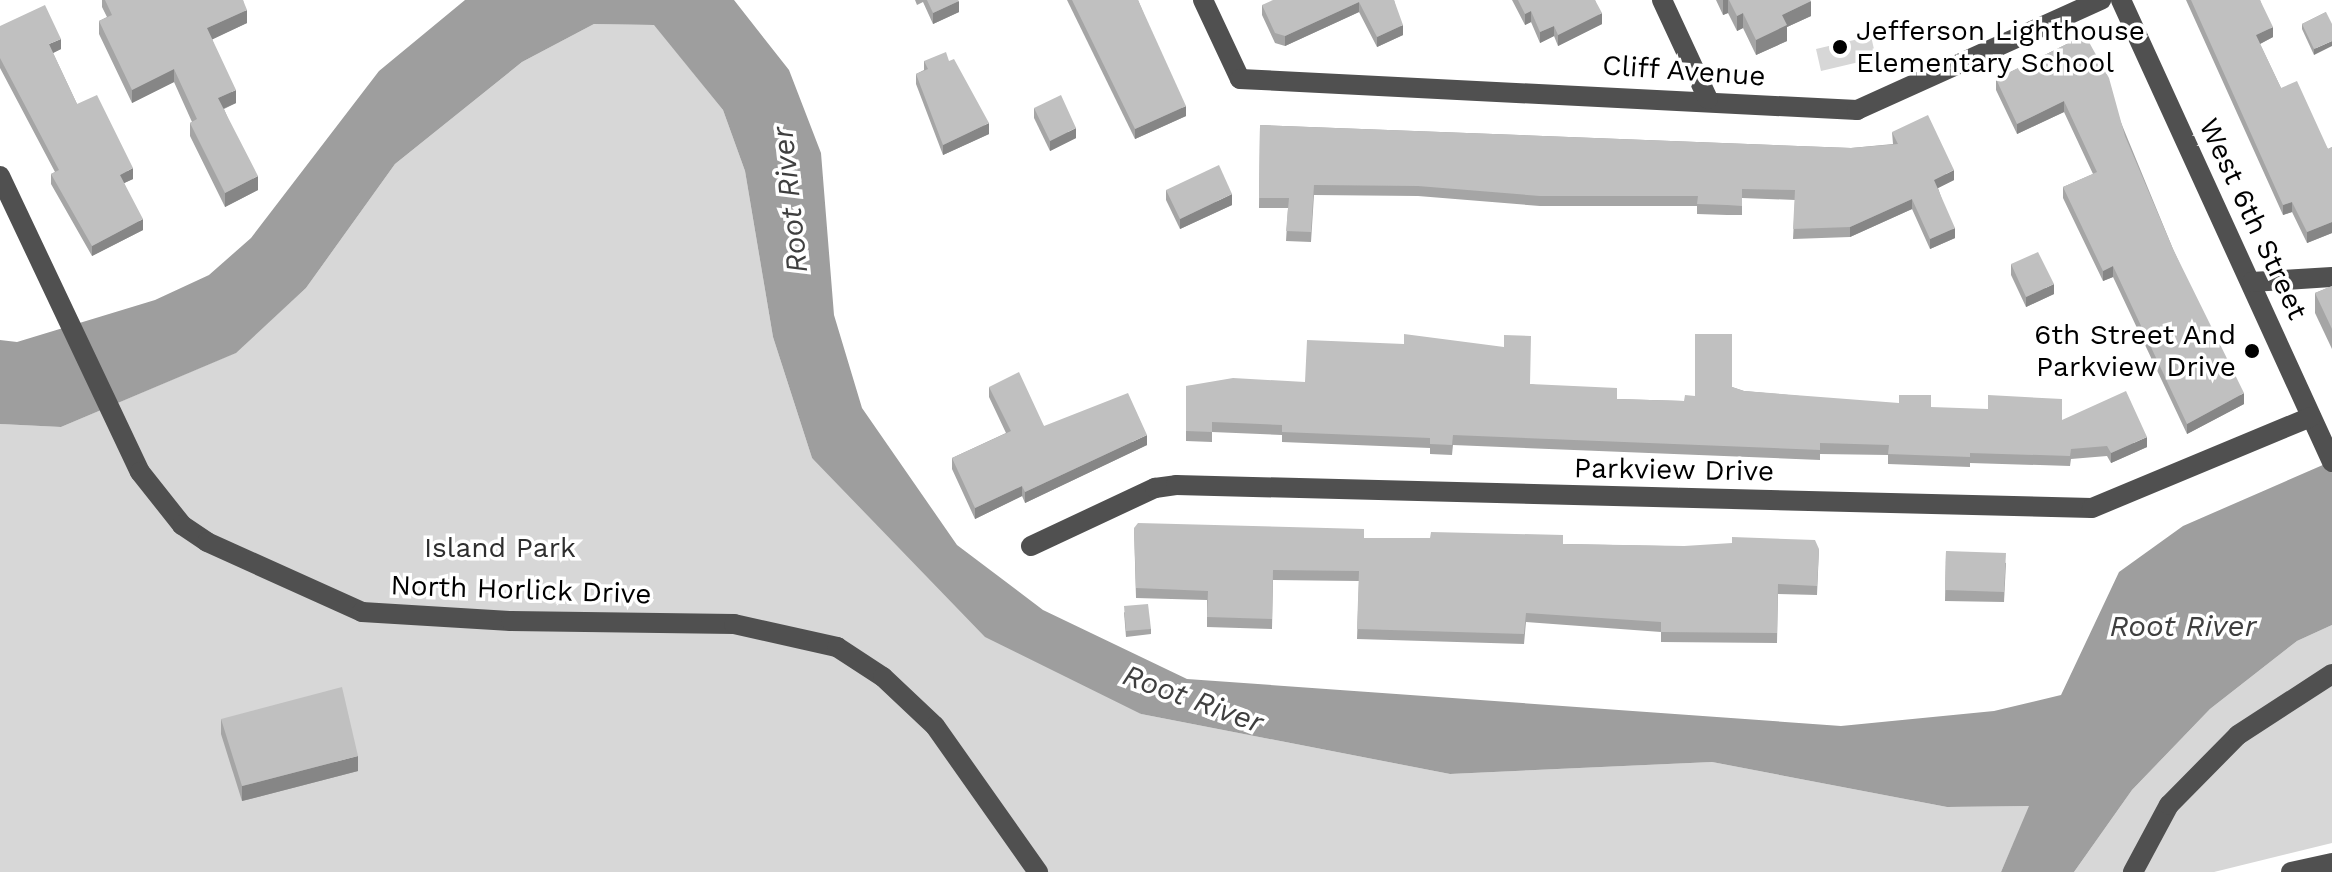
<!DOCTYPE html>
<html>
<head>
<meta charset="utf-8">
<style>
  body { margin:0 }
  #map { position:relative; width:2332px; height:872px; overflow:hidden; background:#fff; font-family:"Work Sans",sans-serif }
  div>[style] { position:absolute }
  [style*='--x'] { left:calc(var(--x)*1px); top:calc(var(--y)*1px); width:calc(var(--w)*1px); rotate:calc(var(--a)*1deg) }
  .green>* { inset:0; background:#d7d7d7 }
  .water>* { inset:0; background:#9e9e9e }
  .minor>* { height:20px; margin:-10px; padding:0 10px; transform-origin:10px; border-radius:10px; background:#505050 }
  .wall>* { inset:0; background:#a5a5a5 }
  .shaded-wall>* { inset:0; background:#868686 }
  .building>* { inset:0; background:#c0c0c0 }
  .dots>* { width:22px; height:22px; translate:-50% -50%; box-sizing:border-box; border:4px solid #fff; border-radius:50% }
  span { translate:-50% -50%; white-space:nowrap; text-align:center; line-height:1.15; -webkit-text-stroke:7px #fff; paint-order:stroke }
  .poi-label { font-size:28px; color:#000 }
  .left { translate:0 -50%; text-align:left }
  .right { translate:-100% -50%; text-align:right }
  .street-label { font-size:28px; color:#000 }
  .park-label { font-size:28px; color:#2e2e2e }
  .water-label { font-size:30px; color:#3f3f3f; font-style:italic }
</style>
</head>
<body>
<div id="map">
  <div class="green">
    <div style="clip-path:polygon(594px 24px,655px 25px,723px 110px,745px 171px,773px 337px,812px 458px,1141px 714px,1450px 774px,1712px 762px,1947px 807px,2030px 806px,2001px 872px,0 872px,0 424px,61px 427px,235px 353px,306px 288px,395px 164px,522px 62px)"></div>
    <div style="clip-path:polygon(1871px 36px,1876px 58px,1821px 71px,1816px 49px)"></div>
    <div style="clip-path:polygon(2332px 625px,2332px 843px,2214px 872px,2074px 872px,2132px 790px,2210px 709px,2297px 641px)"></div>
  </div>
  <div class="water">
    <div style="clip-path:polygon(465px 0,734px 0,789px 70px,821px 153px,834px 315px,862px 408px,957px 545px,1043px 610px,1187px 679px,1841px 726px,1994px 711px,2061px 695px,2119px 572px,2183px 526px,2332px 461px,2332px 625px,2297px 641px,2210px 709px,2132px 790px,2074px 872px,2001px 872px,2029px 806px,1947px 807px,1712px 762px,1450px 774px,1141px 714px,985px 637px,812px 458px,773px 337px,745px 171px,723px 110px,654px 25px,594px 24px,522px 62px,395px 164px,306px 288px,236px 353px,61px 427px,0 424px,0 340px,17px 342px,155px 300px,209px 275px,251px 238px,379px 71px)"></div>
  </div>
  <div class="minor">
    <div style="--x:1203;--y:0;--w:87;--a:64.9"></div>
    <div style="--x:1240;--y:79;--w:618;--a:2.88"></div>
    <div style="--x:1857;--y:110;--w:268;--a:-24.3"></div>
    <div style="--x:1662;--y:0;--w:109;--a:65.1"></div>
    <div style="--x:2121;--y:0;--w:508;--a:65.45"></div>
    <div style="--x:0;--y:176;--w:327;--a:64.7"></div>
    <div style="--x:140;--y:472;--w:68;--a:51.6"></div>
    <div style="--x:182;--y:525;--w:30;--a:34"></div>
    <div style="--x:207;--y:542;--w:170;--a:24.3"></div>
    <div style="--x:362;--y:612;--w:149;--a:3.5"></div>
    <div style="--x:511;--y:621;--w:223;--a:0.8"></div>
    <div style="--x:734;--y:624;--w:106;--a:12.6"></div>
    <div style="--x:837;--y:647;--w:55;--a:33.1"></div>
    <div style="--x:883;--y:677;--w:71;--a:43.3"></div>
    <div style="--x:935;--y:726;--w:179;--a:54.8"></div>
    <div style="--x:2252;--y:282;--w:80;--a:-3.6"></div>
    <div style="--x:1031;--y:546;--w:137;--a:-25.1"></div>
    <div style="--x:1155;--y:488;--w:21;--a:-8"></div>
    <div style="--x:1176;--y:485;--w:916;--a:1.44"></div>
    <div style="--x:2092;--y:508;--w:237;--a:-22.6"></div>
    <div style="--x:2133;--y:872;--w:76;--a:-61.8"></div>
    <div style="--x:2169;--y:805;--w:98;--a:-45.4"></div>
    <div style="--x:2238;--y:735;--w:112;--a:-33"></div>
    <div style="--x:2291;--y:872;--w:42;--a:-12.4"></div>
  </div>
  <div class="wall">
    <div style="clip-path:polygon(102px 0,243px 0,247px 23px,212px 39px,236px 103px,224px 109px,258px 190px,225px 207px,190px 136px,190px 123px,192px 122px,174px 82px,132px 103px,99px 34px,99px 21px,107px 17px,102px 7px)"></div>
    <div style="clip-path:polygon(915px 0,958px 0,959px 12px,933px 24px,923px 2px,917px 5px)"></div>
    <div style="clip-path:polygon(1067px 0,1138px 0,1186px 116px,1135px 139px)"></div>
    <div style="clip-path:polygon(1394px 0,1403px 35px,1377px 47px,1359px 12px,1285px 46px,1275px 43px,1262px 15px,1262px 5px)"></div>
    <div style="clip-path:polygon(1512px 0,1595px 0,1602px 24px,1558px 46px,1554px 36px,1540px 43px,1531px 22px,1525px 25px)"></div>
    <div style="clip-path:polygon(1716px 0,1810px 0,1811px 16px,1787px 27px,1787px 41px,1756px 55px,1743px 28px,1737px 31px,1728px 13px,1723px 15px)"></div>
    <div style="clip-path:polygon(2186px 0,2260px 0,2273px 37px,2260px 44px,2281px 88px,2328px 149px,2332px 147px,2332px 233px,2307px 243px,2292px 212px,2283px 215px)"></div>
    <div style="clip-path:polygon(2326px 12px,2314px 55px,2302px 29px,2302px 24px)"></div>
    <div style="clip-path:polygon(0 26px,61px 49px,53px 53px,77px 104px,133px 179px,124px 183px,143px 230px,92px 256px,51px 184px,51px 174px,55px 172px,0 68px)"></div>
    <div style="clip-path:polygon(2085px 35px,2173px 249px,2244px 404px,2187px 434px,2113px 277px,2103px 281px,2063px 198px,2063px 187px,2093px 174px,2064px 112px,2017px 134px,1996px 90px,1996px 79px)"></div>
    <div style="clip-path:polygon(924px 61px,949px 61px,989px 134px,943px 155px,916px 84px,916px 74px,924px 70px)"></div>
    <div style="clip-path:polygon(1034px 108px,1076px 138px,1050px 151px,1034px 118px)"></div>
    <div style="clip-path:polygon(1260px 125px,1851px 148px,1893px 144px,1892px 132px,1954px 180px,1938px 188px,1955px 238px,1930px 249px,1912px 209px,1850px 237px,1793px 239px,1795px 200px,1742px 198px,1742px 215px,1727px 215px,1697px 214px,1697px 206px,1540px 206px,1418px 196px,1314px 195px,1311px 242px,1286px 241px,1288px 208px,1259px 208px)"></div>
    <div style="clip-path:polygon(1166px 190px,1232px 205px,1180px 229px,1166px 200px)"></div>
    <div style="clip-path:polygon(2011px 264px,2054px 294px,2026px 307px,2011px 275px)"></div>
    <div style="clip-path:polygon(2332px 286px,2332px 349px,2315px 313px,2315px 293px)"></div>
    <div style="clip-path:polygon(1305px 382px,1530px 384px,1617px 399px,1684px 401px,1695px 396px,1732px 387px,1744px 391px,2062px 420px,2147px 447px,2111px 463px,2107px 456px,2071px 459px,2070px 466px,1970px 463px,1970px 467px,1888px 464px,1888px 455px,1820px 454px,1820px 460px,1453px 445px,1452px 455px,1430px 454px,1430px 448px,1282px 442px,1282px 435px,1212px 432px,1212px 442px,1186px 441px,1186px 386px)"></div>
    <div style="clip-path:polygon(989px 387px,1044px 426px,1147px 445px,1025px 503px,1022px 496px,975px 519px,952px 469px,952px 458px,1006px 433px,989px 397px)"></div>
    <div style="clip-path:polygon(1134px 528px,1364px 538px,1563px 544px,1819px 549px,1817px 595px,1778px 594px,1777px 643px,1661px 642px,1661px 632px,1526px 622px,1524px 644px,1357px 639px,1359px 581px,1273px 580px,1272px 629px,1207px 627px,1207px 600px,1136px 598px)"></div>
    <div style="clip-path:polygon(1946px 551px,2006px 563px,2004px 602px,1945px 601px)"></div>
    <div style="clip-path:polygon(1124px 612px,1151px 629px,1151px 634px,1126px 637px)"></div>
    <div style="clip-path:polygon(221px 719px,358px 771px,242px 801px,221px 734px)"></div>
  </div>
  <div class="shaded-wall">
    <div style="clip-path:polygon(1723px 0,1728px 0,1728px 13px,1723px 15px)"></div>
    <div style="clip-path:polygon(959px 1px,959px 12px,933px 24px,933px 13px)"></div>
    <div style="clip-path:polygon(1811px 1px,1811px 16px,1787px 27px,1787px 41px,1756px 55px,1756px 40px,1782px 15px)"></div>
    <div style="clip-path:polygon(1359px 2px,1359px 12px,1285px 46px,1285px 36px)"></div>
    <div style="clip-path:polygon(247px 10px,247px 23px,207px 42px,207px 28px)"></div>
    <div style="clip-path:polygon(1531px 11px,1531px 22px,1525px 25px,1525px 14px)"></div>
    <div style="clip-path:polygon(1602px 13px,1602px 24px,1558px 46px,1558px 35px)"></div>
    <div style="clip-path:polygon(1743px 13px,1743px 28px,1737px 31px,1737px 16px)"></div>
    <div style="clip-path:polygon(1403px 25px,1403px 35px,1377px 47px,1377px 37px)"></div>
    <div style="clip-path:polygon(1554px 26px,1554px 36px,1540px 43px,1540px 32px)"></div>
    <div style="clip-path:polygon(2273px 27px,2273px 37px,2256px 46px,2256px 35px)"></div>
    <div style="clip-path:polygon(61px 39px,61px 49px,49px 55px,49px 44px)"></div>
    <div style="clip-path:polygon(2332px 41px,2332px 46px,2314px 55px,2314px 49px)"></div>
    <div style="clip-path:polygon(174px 69px,174px 82px,132px 103px,132px 90px)"></div>
    <div style="clip-path:polygon(236px 90px,236px 103px,218px 111px,218px 98px)"></div>
    <div style="clip-path:polygon(2064px 101px,2064px 112px,2017px 134px,2017px 124px)"></div>
    <div style="clip-path:polygon(1186px 106px,1186px 116px,1135px 139px,1135px 129px)"></div>
    <div style="clip-path:polygon(989px 123px,989px 134px,943px 155px,943px 145px)"></div>
    <div style="clip-path:polygon(1076px 128px,1076px 138px,1050px 151px,1050px 141px)"></div>
    <div style="clip-path:polygon(133px 168px,133px 179px,120px 185px,120px 175px)"></div>
    <div style="clip-path:polygon(1954px 170px,1954px 180px,1934px 190px,1934px 180px)"></div>
    <div style="clip-path:polygon(258px 176px,258px 190px,225px 207px,225px 193px)"></div>
    <div style="clip-path:polygon(1232px 194px,1232px 205px,1180px 229px,1180px 219px)"></div>
    <div style="clip-path:polygon(1912px 199px,1912px 209px,1850px 237px,1850px 227px)"></div>
    <div style="clip-path:polygon(2292px 202px,2292px 212px,2283px 215px,2283px 205px)"></div>
    <div style="clip-path:polygon(143px 219px,143px 230px,92px 256px,92px 246px)"></div>
    <div style="clip-path:polygon(2332px 222px,2332px 233px,2307px 243px,2307px 232px)"></div>
    <div style="clip-path:polygon(1955px 228px,1955px 238px,1930px 249px,1930px 239px)"></div>
    <div style="clip-path:polygon(2113px 266px,2113px 277px,2103px 281px,2103px 271px)"></div>
    <div style="clip-path:polygon(2054px 284px,2054px 294px,2026px 307px,2026px 297px)"></div>
    <div style="clip-path:polygon(2244px 393px,2244px 404px,2187px 434px,2187px 424px)"></div>
    <div style="clip-path:polygon(1147px 435px,1147px 445px,1025px 503px,1025px 492px)"></div>
    <div style="clip-path:polygon(2147px 437px,2147px 447px,2111px 463px,2111px 453px)"></div>
    <div style="clip-path:polygon(1022px 486px,1022px 496px,975px 519px,975px 508px)"></div>
    <div style="clip-path:polygon(358px 756px,358px 771px,242px 801px,242px 786px)"></div>
  </div>
  <div class="building">
    <div style="clip-path:polygon(105px 0,243px 0,247px 10px,207px 28px,236px 90px,218px 98px,258px 176px,225px 193px,190px 123px,197px 119px,174px 69px,132px 90px,99px 21px,112px 15px)"></div>
    <div style="clip-path:polygon(927px 0,958px 0,959px 1px,933px 13px)"></div>
    <div style="clip-path:polygon(1072px 0,1138px 0,1186px 106px,1135px 129px)"></div>
    <div style="clip-path:polygon(1273px 0,1394px 0,1403px 25px,1377px 37px,1359px 2px,1285px 36px,1275px 33px,1262px 5px)"></div>
    <div style="clip-path:polygon(1518px 0,1595px 0,1602px 13px,1558px 35px,1554px 26px,1540px 32px,1531px 11px,1525px 14px)"></div>
    <div style="clip-path:polygon(1729px 0,1810px 0,1811px 1px,1782px 15px,1787px 25px,1756px 40px,1743px 13px,1737px 16px)"></div>
    <div style="clip-path:polygon(2191px 0,2260px 0,2273px 27px,2256px 35px,2281px 88px,2297px 81px,2328px 149px,2332px 147px,2332px 222px,2307px 232px,2292px 202px,2283px 205px)"></div>
    <div style="clip-path:polygon(45px 5px,61px 39px,49px 44px,77px 104px,97px 95px,133px 168px,120px 175px,143px 219px,92px 246px,51px 174px,59px 170px,0 58px,0 26px)"></div>
    <div style="clip-path:polygon(2326px 12px,2332px 24px,2332px 41px,2314px 49px,2302px 24px)"></div>
    <div style="clip-path:polygon(2085px 35px,2109px 78px,2125px 136px,2173px 249px,2244px 393px,2187px 424px,2113px 266px,2103px 271px,2063px 187px,2097px 172px,2064px 101px,2017px 124px,1996px 79px)"></div>
    <div style="clip-path:polygon(946px 52px,949px 61px,954px 59px,989px 123px,943px 145px,916px 74px,928px 69px,924px 61px)"></div>
    <div style="clip-path:polygon(1061px 95px,1076px 128px,1050px 141px,1034px 108px)"></div>
    <div style="clip-path:polygon(1928px 115px,1954px 170px,1934px 180px,1955px 228px,1930px 239px,1912px 199px,1850px 227px,1793px 229px,1795px 190px,1742px 189px,1742px 206px,1727px 205px,1697px 204px,1698px 196px,1540px 196px,1418px 186px,1314px 185px,1311px 232px,1286px 231px,1289px 198px,1259px 198px,1260px 125px,1851px 148px,1898px 144px,1892px 132px)"></div>
    <div style="clip-path:polygon(1219px 165px,1232px 194px,1180px 219px,1166px 190px)"></div>
    <div style="clip-path:polygon(2038px 252px,2054px 284px,2026px 297px,2011px 264px)"></div>
    <div style="clip-path:polygon(2332px 286px,2332px 329px,2315px 293px)"></div>
    <div style="clip-path:polygon(1404px 334px,1504px 347px,1504px 335px,1531px 336px,1530px 384px,1617px 388px,1617px 399px,1684px 401px,1685px 395px,1695px 396px,1695px 334px,1732px 334px,1732px 387px,1744px 391px,1899px 403px,1899px 395px,1931px 395px,1931px 407px,1988px 409px,1988px 395px,2062px 399px,2062px 420px,2126px 391px,2147px 437px,2111px 453px,2107px 446px,2071px 449px,2070px 456px,1970px 453px,1970px 457px,1888px 454px,1889px 445px,1820px 443px,1820px 450px,1453px 435px,1452px 445px,1430px 444px,1430px 438px,1282px 432px,1282px 425px,1212px 422px,1212px 432px,1186px 431px,1186px 386px,1233px 378px,1305px 382px,1307px 340px,1404px 344px)"></div>
    <div style="clip-path:polygon(1019px 372px,1044px 426px,1128px 393px,1147px 435px,1025px 492px,1022px 486px,975px 508px,952px 458px,1011px 431px,989px 387px)"></div>
    <div style="clip-path:polygon(1138px 523px,1364px 529px,1364px 538px,1430px 538px,1431px 532px,1563px 535px,1563px 544px,1684px 546px,1732px 543px,1732px 537px,1815px 540px,1819px 549px,1817px 586px,1778px 584px,1777px 633px,1661px 632px,1661px 622px,1526px 613px,1524px 634px,1357px 629px,1359px 571px,1273px 570px,1272px 619px,1207px 617px,1208px 591px,1136px 588px,1134px 528px)"></div>
    <div style="clip-path:polygon(1946px 551px,2006px 553px,2004px 592px,1945px 590px)"></div>
    <div style="clip-path:polygon(1148px 604px,1151px 629px,1126px 631px,1124px 606px)"></div>
    <div style="clip-path:polygon(342px 687px,358px 756px,242px 786px,221px 719px)"></div>
  </div>
  <div class="dots">
    <div style="left:1840px;top:47px;background:#000"></div>
    <div style="left:2252px;top:351px;background:#000"></div>
  </div>
  <div class="poi-label">
    <span class="left" style="left:1856px;top:47px">Jefferson Lighthouse<br>Elementary School</span>
    <span class="right" style="left:2236px;top:351px">6th Street And<br>Parkview Drive</span>
  </div>
  <div class="street-label">
    <span style="left:1684px;top:71px;rotate:4deg">Cliff Avenue</span>
    <span style="left:2253px;top:219px;rotate:65deg">West 6th Street</span>
    <span style="left:1674px;top:470px;rotate:1deg">Parkview Drive</span>
    <span style="left:521px;top:590px;rotate:2deg">North Horlick Drive</span>
  </div>
  <div class="park-label">
    <span style="left:500px;top:548px">Island Park</span>
  </div>
  <div class="water-label">
    <span style="left:790px;top:200px;rotate:-96deg">Root River</span>
    <span style="left:2183px;top:626px">Root River</span>
    <span style="left:1193px;top:699px;rotate:20deg">Root River</span>
  </div>
</div>
</body>
</html>
